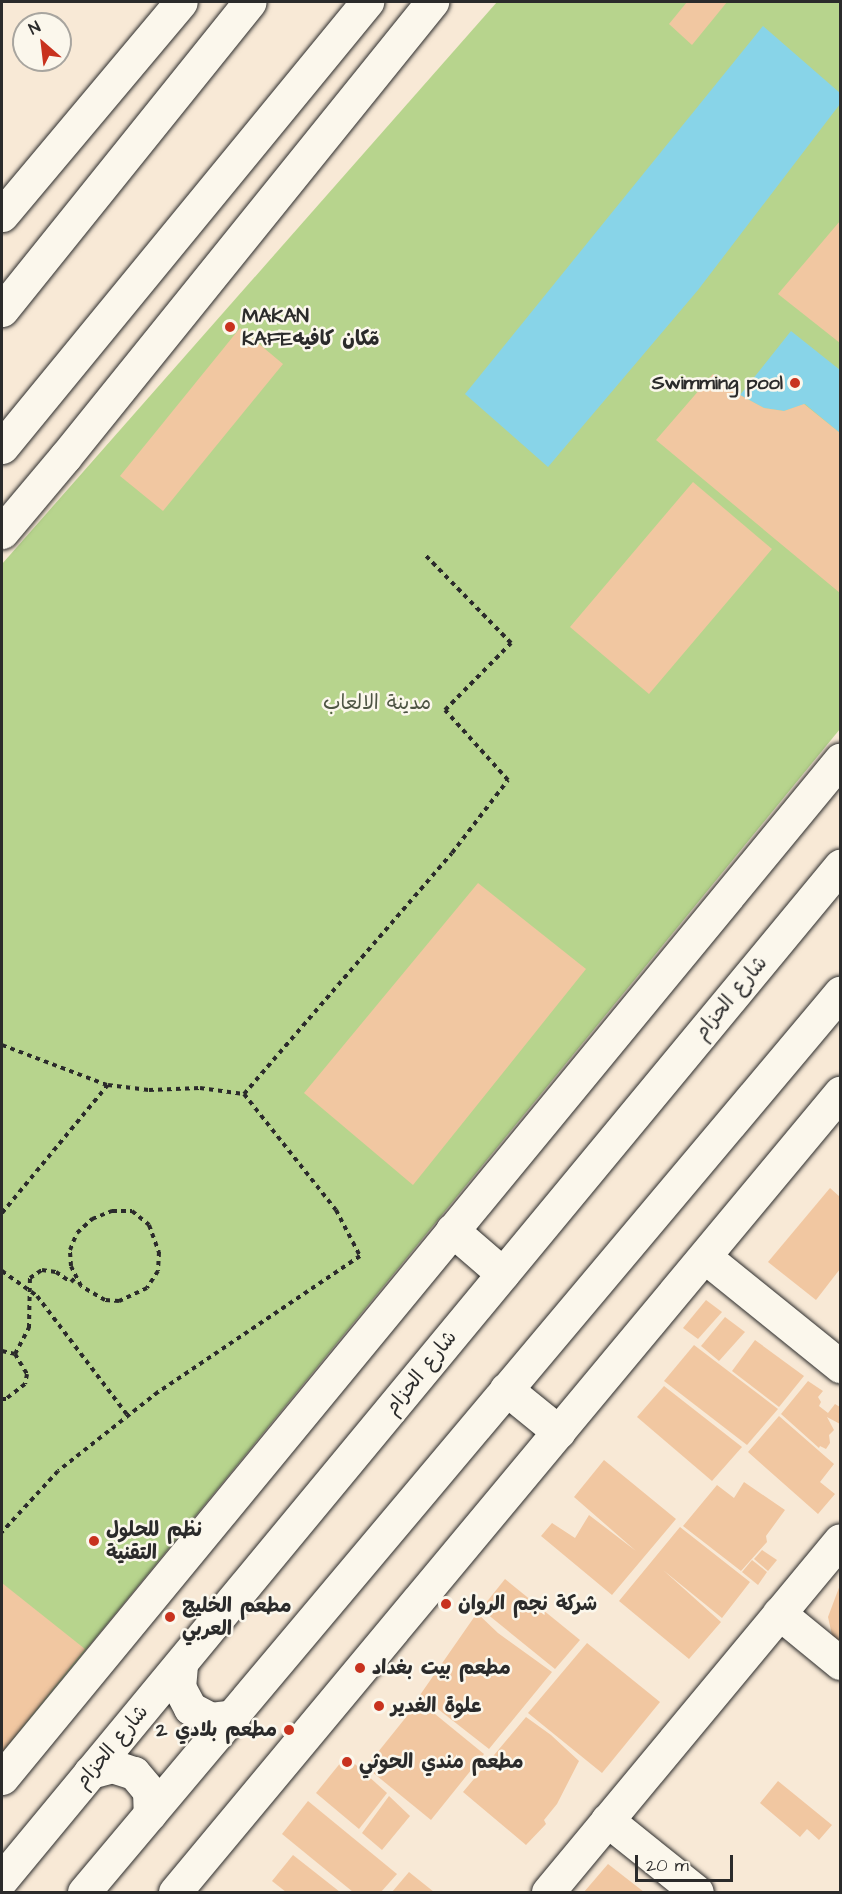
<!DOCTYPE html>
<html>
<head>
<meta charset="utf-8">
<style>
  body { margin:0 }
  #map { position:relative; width:842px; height:1894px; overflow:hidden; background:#f8e9d6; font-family:"Architects Daughter","Playpen Sans Arabic",sans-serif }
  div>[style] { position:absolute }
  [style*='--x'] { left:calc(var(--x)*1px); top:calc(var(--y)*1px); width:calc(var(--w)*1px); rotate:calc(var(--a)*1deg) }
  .green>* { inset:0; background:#b7d48d }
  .water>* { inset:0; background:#88d4e8 }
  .building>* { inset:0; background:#f1c7a1 }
  .path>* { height:4px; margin-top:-2px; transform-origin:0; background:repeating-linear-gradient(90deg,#2b2b2b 0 4.5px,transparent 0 9px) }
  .roads { filter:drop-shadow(0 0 2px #2b2b2b) drop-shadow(0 0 2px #2b2b2b) }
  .minor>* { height:33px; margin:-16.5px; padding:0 16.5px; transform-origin:16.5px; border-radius:16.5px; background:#fbf7ec }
  .tertiary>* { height:33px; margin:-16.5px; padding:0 16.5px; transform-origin:16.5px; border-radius:16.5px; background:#fbf7ec }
  .primary>* { height:33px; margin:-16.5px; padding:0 16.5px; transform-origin:16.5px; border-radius:16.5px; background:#fbf7ec }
  .dots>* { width:16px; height:16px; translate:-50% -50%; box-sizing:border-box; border:3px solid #fbf7ec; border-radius:50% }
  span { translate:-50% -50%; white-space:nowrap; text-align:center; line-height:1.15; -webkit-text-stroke:5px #fbf7ec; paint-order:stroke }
  .poi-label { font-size:20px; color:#2b2b2b; font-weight:700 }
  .left { translate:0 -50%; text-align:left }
  .right { translate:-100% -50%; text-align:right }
  .park-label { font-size:20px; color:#4e5544 }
  .street-label { font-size:20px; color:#2b2b2b }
  .frame { position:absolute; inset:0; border:3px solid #2b2b2b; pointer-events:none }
  .north { position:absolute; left:12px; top:12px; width:60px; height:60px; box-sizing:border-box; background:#fbf7ec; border:2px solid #a8a59f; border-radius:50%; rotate:332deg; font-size:16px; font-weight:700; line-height:24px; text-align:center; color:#2b2b2b }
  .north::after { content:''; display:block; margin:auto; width:21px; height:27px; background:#c8321e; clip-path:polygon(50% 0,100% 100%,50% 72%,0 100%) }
  .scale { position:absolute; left:635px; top:1855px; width:98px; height:27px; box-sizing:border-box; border:3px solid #2b2b2b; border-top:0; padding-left:8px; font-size:18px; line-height:21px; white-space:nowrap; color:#2b2b2b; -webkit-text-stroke:4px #fbf7ec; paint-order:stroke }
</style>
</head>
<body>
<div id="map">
  <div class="green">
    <div style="clip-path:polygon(497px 2px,840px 2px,840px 729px,2px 1752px,2px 564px)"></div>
  </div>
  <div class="water">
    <div style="clip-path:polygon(763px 26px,840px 93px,840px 104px,698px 290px,548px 467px,465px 394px)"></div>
    <div style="clip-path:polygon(791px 331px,840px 370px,840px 433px,805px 404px,784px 411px,764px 408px,740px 395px)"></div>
  </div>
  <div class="building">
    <div style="clip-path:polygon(687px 2px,727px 2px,692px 45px,669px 24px)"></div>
    <div style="clip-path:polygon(840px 221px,840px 343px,778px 294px)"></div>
    <div style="clip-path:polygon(240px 328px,283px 364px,163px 511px,120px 476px)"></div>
    <div style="clip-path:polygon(713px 374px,740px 395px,764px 408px,784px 411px,804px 404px,840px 433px,840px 593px,656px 440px)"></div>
    <div style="clip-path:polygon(693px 482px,772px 549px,649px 694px,570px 627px)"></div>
    <div style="clip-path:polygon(478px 883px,586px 969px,413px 1185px,304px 1093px)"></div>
    <div style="clip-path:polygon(830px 1188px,840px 1197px,840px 1269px,816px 1300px,768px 1262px)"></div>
    <div style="clip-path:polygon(706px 1300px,722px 1312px,698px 1339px,683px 1328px)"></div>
    <div style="clip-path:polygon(725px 1317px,745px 1332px,719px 1361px,701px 1346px)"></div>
    <div style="clip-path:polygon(755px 1340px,804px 1376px,779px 1407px,732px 1371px)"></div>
    <div style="clip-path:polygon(694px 1345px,778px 1409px,747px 1445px,664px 1381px)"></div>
    <div style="clip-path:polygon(808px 1381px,823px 1391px,818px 1397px,821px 1402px,819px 1406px,828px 1413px,835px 1404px,840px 1407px,840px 1424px,827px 1417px,834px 1430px,829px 1435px,830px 1443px,826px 1449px,820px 1446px,819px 1448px,781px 1414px)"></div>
    <div style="clip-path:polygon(664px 1386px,742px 1447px,712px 1481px,637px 1417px)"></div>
    <div style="clip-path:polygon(779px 1416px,834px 1464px,820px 1482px,835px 1494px,818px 1514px,748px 1452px)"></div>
    <div style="clip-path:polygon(604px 1460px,676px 1519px,612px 1595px,541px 1536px,552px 1523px,575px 1538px,589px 1515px,636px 1551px,574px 1497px)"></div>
    <div style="clip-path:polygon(744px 1482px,785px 1510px,766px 1536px,767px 1542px,741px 1571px,683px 1526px,717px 1485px,734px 1498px)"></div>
    <div style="clip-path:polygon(680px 1527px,750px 1582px,722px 1618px,663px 1570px,721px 1622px,689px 1659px,619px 1601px)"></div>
    <div style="clip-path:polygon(762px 1550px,777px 1560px,768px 1571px,754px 1559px)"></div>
    <div style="clip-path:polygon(752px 1560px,767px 1572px,758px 1585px,742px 1572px)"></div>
    <div style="clip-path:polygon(505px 1579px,580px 1640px,555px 1669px,481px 1609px)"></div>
    <div style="clip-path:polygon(2px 1583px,85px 1649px,2px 1752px)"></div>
    <div style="clip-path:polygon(840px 1585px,840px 1642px,832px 1635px,828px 1617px)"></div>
    <div style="clip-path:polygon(477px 1613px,498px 1633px,552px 1672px,489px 1749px,420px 1695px)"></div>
    <div style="clip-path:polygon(587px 1643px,660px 1702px,602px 1773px,528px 1713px)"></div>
    <div style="clip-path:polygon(419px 1701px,484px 1754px,431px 1820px,366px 1767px)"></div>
    <div style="clip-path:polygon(526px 1717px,551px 1735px,579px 1761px,557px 1804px,544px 1820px,546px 1824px,526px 1845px,463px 1792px)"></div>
    <div style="clip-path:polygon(346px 1756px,387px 1793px,359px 1829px,316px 1793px)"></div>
    <div style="clip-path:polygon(778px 1781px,832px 1825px,819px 1840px,807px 1829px,800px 1837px,760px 1803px)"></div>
    <div style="clip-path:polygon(389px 1796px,410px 1816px,382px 1850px,362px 1833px)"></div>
    <div style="clip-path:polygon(308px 1801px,397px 1874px,381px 1892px,353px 1892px,282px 1834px)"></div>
    <div style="clip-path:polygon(293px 1855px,340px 1892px,286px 1892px,272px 1881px)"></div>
    <div style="clip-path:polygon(608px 1864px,644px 1892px,584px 1892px)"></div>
    <div style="clip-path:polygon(409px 1872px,434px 1892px,392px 1892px)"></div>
  </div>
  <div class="path">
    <div style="--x:2;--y:1045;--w:112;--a:20.9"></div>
    <div style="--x:244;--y:1094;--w:318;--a:-49.2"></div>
    <div style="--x:452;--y:853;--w:92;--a:-52.5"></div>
    <div style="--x:508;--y:780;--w:94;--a:-132"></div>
    <div style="--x:445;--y:710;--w:94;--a:-45.4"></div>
    <div style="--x:511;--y:643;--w:122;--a:-134.3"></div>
    <div style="--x:112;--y:1211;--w:20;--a:0"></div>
    <div style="--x:132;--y:1211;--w:22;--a:39"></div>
    <div style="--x:149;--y:1225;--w:29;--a:70"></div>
    <div style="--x:159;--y:1252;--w:19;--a:93"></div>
    <div style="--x:158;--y:1271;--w:20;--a:123"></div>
    <div style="--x:147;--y:1288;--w:31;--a:155"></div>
    <div style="--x:119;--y:1301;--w:14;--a:-176"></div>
    <div style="--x:105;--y:1300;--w:28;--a:-150"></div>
    <div style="--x:81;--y:1286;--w:22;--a:-117"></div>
    <div style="--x:71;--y:1266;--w:16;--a:-94"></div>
    <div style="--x:70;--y:1250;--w:18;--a:-68"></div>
    <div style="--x:77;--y:1233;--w:21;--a:-43"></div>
    <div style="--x:92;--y:1219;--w:22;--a:-22"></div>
    <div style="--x:2;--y:1213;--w:166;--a:-50.4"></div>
    <div style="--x:108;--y:1085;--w:41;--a:7"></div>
    <div style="--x:149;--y:1090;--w:51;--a:-2.2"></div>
    <div style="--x:200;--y:1088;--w:44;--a:7.8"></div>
    <div style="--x:244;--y:1094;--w:148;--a:51.6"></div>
    <div style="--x:336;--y:1210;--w:52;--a:62.4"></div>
    <div style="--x:360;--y:1256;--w:244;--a:146"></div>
    <div style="--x:158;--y:1392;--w:127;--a:141.7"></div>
    <div style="--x:58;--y:1471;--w:83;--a:132.6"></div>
    <div style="--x:2;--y:1271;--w:43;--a:35.5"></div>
    <div style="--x:37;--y:1296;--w:151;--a:52.8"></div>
    <div style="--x:2;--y:1351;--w:13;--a:13"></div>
    <div style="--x:15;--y:1354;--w:23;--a:59"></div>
    <div style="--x:27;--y:1374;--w:10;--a:101"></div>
    <div style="--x:25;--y:1384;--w:24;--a:142"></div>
    <div style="--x:6;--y:1399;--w:4;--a:180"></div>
    <div style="--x:15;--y:1354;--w:30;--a:-62"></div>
    <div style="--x:29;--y:1328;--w:50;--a:-88.9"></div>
    <div style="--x:30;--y:1278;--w:14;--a:-34"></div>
    <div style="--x:42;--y:1270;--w:14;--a:8"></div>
    <div style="--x:56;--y:1272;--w:18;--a:34"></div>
    <div style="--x:71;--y:1282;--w:7;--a:-45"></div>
  </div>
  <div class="roads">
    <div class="minor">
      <div style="--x:2;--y:532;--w:98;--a:-50"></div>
      <div style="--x:65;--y:457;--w:585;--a:-51.11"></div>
      <div style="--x:705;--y:1257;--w:174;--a:38.9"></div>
      <div style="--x:779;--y:1613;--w:79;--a:39.3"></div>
      <div style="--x:607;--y:1820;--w:115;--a:38.7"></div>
      <div style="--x:175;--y:1892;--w:1040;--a:-50.23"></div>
      <div style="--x:548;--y:1892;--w:457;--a:-50.3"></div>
    </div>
    <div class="tertiary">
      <div style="--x:2;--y:215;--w:278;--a:-50"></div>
      <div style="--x:2;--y:310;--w:395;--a:-51.2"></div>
      <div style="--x:2;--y:447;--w:576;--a:-50.64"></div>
    </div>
    <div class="primary">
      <div style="--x:452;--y:1230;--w:67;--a:40.8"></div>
      <div style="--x:506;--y:1389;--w:68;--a:39.1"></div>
      <div style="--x:181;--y:1665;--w:22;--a:95"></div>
      <div style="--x:179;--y:1687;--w:24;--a:62"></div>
      <div style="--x:190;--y:1708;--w:24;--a:28"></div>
      <div style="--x:211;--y:1719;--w:23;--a:-7"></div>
      <div style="--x:90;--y:1772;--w:23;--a:-15"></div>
      <div style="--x:112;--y:1766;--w:23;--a:18"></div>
      <div style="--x:134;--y:1773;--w:23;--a:50"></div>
      <div style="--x:149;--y:1791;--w:23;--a:88"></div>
      <div style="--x:2;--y:1778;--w:1319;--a:-50.54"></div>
      <div style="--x:2;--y:1879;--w:1315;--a:-50.4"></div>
      <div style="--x:84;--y:1892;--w:1175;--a:-49.94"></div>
    </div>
  </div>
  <div class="dots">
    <div style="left:230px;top:327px;background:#c8321e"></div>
    <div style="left:795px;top:383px;background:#c8321e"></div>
    <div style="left:94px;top:1541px;background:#c8321e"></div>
    <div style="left:446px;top:1604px;background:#c8321e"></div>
    <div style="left:170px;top:1617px;background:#c8321e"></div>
    <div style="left:360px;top:1668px;background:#c8321e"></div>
    <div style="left:379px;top:1706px;background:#c8321e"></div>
    <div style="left:289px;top:1730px;background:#c8321e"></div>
    <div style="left:347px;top:1762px;background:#c8321e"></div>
  </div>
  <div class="poi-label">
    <span class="left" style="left:242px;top:328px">MAKAN<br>KAFEمٓكان كافيه</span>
    <span class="right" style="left:783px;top:383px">Swimming pool</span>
    <span class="left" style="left:106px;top:1542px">نظم للحلول<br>التقنية</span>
    <span class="left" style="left:458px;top:1604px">شركة نجم الروان</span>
    <span class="left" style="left:182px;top:1618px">مطعم الخليج<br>العربي</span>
    <span class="left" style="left:372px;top:1668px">مطعم بيت بغداد</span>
    <span class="left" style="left:391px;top:1706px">علوة الغدير</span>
    <span class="right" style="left:277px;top:1730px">مطعم بلادي 2</span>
    <span class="left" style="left:359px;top:1762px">مطعم مندي الحوثي</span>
  </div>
  <div class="park-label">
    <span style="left:377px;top:703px">مدينة الالعاب</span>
  </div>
  <div class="street-label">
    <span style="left:731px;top:998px;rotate:-50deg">شارع الحزام</span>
    <span style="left:421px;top:1373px;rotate:-51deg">شارع الحزام</span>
    <span style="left:112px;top:1747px;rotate:-50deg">شارع الحزام</span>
  </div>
  <div class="frame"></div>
  <div class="north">N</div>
  <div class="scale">20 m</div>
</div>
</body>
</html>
